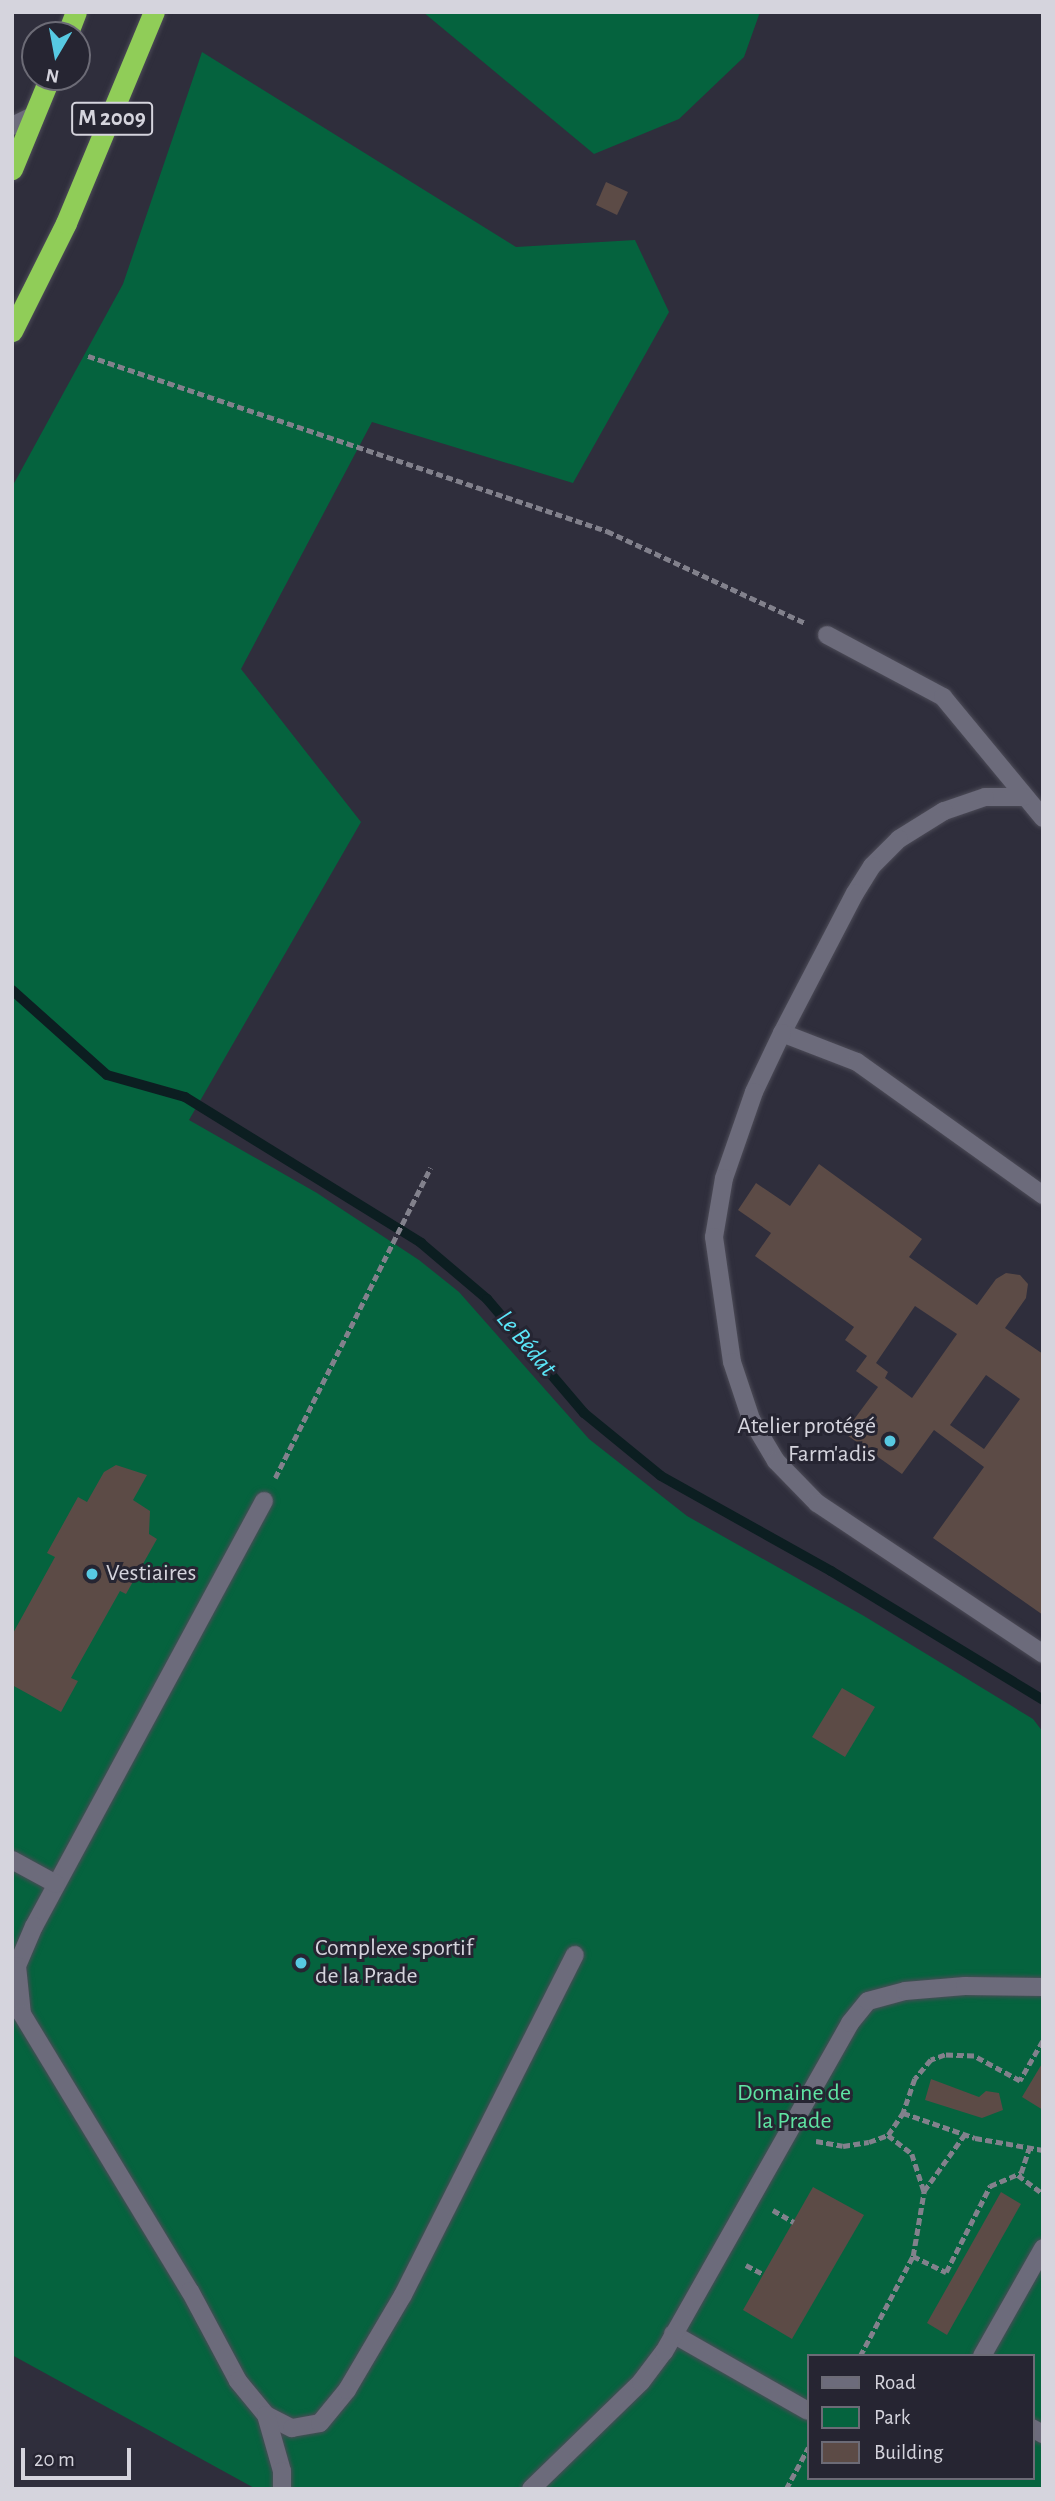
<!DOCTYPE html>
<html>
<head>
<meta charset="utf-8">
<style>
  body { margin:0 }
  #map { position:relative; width:1055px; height:2501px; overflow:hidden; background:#2f2e3c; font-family:"Alegreya Sans",sans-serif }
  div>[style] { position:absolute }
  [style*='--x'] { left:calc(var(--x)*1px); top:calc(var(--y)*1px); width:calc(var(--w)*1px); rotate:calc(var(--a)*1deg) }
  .green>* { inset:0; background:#05633e }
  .stream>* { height:10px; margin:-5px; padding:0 5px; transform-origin:5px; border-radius:5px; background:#0c1e21 }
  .building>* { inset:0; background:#5c4b46 }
  .path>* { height:4.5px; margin-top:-2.25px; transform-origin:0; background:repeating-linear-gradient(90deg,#82818c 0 7px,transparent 0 10.5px) }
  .roads { filter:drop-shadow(0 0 2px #4c4b57) drop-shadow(0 0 2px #4c4b57) }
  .minor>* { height:18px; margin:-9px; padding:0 9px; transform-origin:9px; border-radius:9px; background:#6c6b7b }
  .highway>* { height:21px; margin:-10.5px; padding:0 10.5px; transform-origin:10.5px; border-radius:10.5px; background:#90cd58 }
  .dots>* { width:19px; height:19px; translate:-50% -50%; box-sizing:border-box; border:4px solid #262532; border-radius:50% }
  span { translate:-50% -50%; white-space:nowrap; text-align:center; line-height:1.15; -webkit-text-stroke:6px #262532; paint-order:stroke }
  .shield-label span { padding:2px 5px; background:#262532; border:2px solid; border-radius:5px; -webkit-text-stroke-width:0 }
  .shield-label { font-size:23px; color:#d5d4dd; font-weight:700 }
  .poi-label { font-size:24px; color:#d5d4dd }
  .right { translate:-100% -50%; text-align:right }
  .left { translate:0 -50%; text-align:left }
  .park-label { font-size:24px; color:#5fe5a3 }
  .water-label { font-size:26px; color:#5be6f8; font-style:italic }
  .frame { position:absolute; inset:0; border:14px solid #d5d4dd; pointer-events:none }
  .legend { position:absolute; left:807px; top:2354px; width:228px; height:126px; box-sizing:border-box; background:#262532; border:2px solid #6c6b76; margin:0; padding:9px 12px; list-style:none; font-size:21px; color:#d5d4dd }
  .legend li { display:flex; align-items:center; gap:14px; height:35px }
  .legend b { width:35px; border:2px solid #6c6b76 }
  .north { position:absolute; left:21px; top:21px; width:70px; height:70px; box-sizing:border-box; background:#262532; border:2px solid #6c6b76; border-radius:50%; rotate:190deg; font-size:19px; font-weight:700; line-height:28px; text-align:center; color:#d5d4dd }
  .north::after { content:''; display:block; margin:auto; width:24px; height:32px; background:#57c9e2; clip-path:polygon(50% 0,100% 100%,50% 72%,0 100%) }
  .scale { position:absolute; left:21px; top:2448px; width:110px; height:32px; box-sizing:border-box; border:4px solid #d5d4dd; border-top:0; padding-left:9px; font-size:21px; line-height:24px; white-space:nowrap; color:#d5d4dd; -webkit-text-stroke:5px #262532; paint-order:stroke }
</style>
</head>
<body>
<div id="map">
  <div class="green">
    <div style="clip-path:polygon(423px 12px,760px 12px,744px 57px,679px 119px,594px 154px)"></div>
    <div style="clip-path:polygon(evenodd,202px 52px,516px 247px,635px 240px,669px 312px,573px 483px,372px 422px,241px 669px,361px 822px,189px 1120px,317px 1193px,419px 1260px,459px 1292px,589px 1439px,687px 1516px,864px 1616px,1033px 1719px,1043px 1732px,1043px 2489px,256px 2489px,12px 2355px,12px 487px,123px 284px,202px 52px,808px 2356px,1032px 2356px,1032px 2478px,808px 2478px,808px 2356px)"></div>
  </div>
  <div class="stream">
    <div style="--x:12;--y:990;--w:127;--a:41.8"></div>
    <div style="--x:107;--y:1075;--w:81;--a:15.8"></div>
    <div style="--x:185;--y:1097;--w:278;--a:31.7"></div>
    <div style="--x:421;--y:1243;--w:87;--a:40.3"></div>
    <div style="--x:487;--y:1299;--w:150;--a:49.6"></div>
    <div style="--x:584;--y:1413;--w:99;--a:39.3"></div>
    <div style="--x:661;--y:1476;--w:195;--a:29.2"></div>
    <div style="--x:831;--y:1571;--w:248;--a:31.3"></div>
  </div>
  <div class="building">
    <div style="clip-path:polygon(606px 182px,628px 192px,617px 215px,596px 205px)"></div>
    <div style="clip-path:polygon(evenodd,819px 1164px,922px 1239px,909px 1257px,977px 1305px,996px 1279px,1006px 1273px,1020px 1275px,1028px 1284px,1026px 1298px,1005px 1328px,1043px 1354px,1043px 1615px,933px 1538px,984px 1467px,934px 1430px,902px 1474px,844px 1433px,878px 1387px,856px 1371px,867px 1356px,845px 1340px,854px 1327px,755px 1256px,771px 1233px,738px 1210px,756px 1183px,790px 1206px,819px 1164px,915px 1306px,957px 1334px,912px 1398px,885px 1378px,888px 1372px,876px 1363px,915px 1306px,819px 1164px,986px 1375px,1020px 1399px,984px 1449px,950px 1425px,986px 1375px)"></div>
    <div style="clip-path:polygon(116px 1465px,147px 1475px,133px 1500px,150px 1511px,149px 1534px,157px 1539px,126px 1594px,120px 1591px,71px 1678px,78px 1681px,61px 1712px,12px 1685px,12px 1635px,55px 1557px,47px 1553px,78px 1497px,87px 1502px,104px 1472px)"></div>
    <div style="clip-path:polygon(842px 1688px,875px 1707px,845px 1757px,812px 1737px)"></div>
    <div style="clip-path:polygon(1043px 2062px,1043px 2110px,1022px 2097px)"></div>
    <div style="clip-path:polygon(931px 2079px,979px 2097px,986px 2091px,999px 2093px,1003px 2110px,982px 2118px,925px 2100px)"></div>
    <div style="clip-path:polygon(813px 2187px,864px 2215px,792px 2339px,743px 2310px)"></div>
    <div style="clip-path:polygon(1001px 2192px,1021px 2204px,947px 2335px,927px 2323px)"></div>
  </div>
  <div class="path">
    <div style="--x:88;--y:356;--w:548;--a:18.63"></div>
    <div style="--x:607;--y:531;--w:218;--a:24.9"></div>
    <div style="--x:275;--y:1478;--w:347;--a:-63.4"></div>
    <div style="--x:1043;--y:2041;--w:46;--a:119.9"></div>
    <div style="--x:1020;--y:2081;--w:52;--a:-151.5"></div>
    <div style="--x:974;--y:2056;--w:29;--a:-178"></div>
    <div style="--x:945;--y:2055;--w:15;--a:160"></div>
    <div style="--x:931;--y:2060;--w:25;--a:130"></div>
    <div style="--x:915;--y:2079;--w:36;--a:109"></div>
    <div style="--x:903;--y:2113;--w:76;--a:19.1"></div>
    <div style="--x:975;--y:2138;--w:69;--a:10"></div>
    <div style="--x:888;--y:2135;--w:31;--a:38"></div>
    <div style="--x:912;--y:2154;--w:39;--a:72"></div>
    <div style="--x:816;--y:2141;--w:27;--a:10"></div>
    <div style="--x:843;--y:2146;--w:26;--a:-9"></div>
    <div style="--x:869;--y:2142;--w:20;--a:-20"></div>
    <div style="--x:888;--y:2135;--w:27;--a:-56"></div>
    <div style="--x:1018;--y:2175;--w:31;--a:37"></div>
    <div style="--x:773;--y:2210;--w:24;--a:30"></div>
    <div style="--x:913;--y:2256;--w:66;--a:-80.4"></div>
    <div style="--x:924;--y:2191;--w:70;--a:-54.3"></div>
    <div style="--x:746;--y:2265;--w:19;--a:28"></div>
    <div style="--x:860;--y:2356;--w:113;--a:-62.1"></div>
    <div style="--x:913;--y:2256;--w:37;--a:26"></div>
    <div style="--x:946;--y:2272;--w:97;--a:-62.9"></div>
    <div style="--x:990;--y:2186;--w:34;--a:-23"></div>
    <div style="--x:1021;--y:2173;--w:25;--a:-72"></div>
    <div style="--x:786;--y:2489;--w:47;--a:-61.8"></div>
  </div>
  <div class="roads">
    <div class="minor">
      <div style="--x:12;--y:126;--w:25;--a:-26"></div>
      <div style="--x:827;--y:635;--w:132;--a:28.1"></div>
      <div style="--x:943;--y:697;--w:157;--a:50.4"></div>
      <div style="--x:1023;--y:797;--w:38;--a:180"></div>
      <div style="--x:985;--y:797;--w:43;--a:161.1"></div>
      <div style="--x:944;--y:811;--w:53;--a:148.1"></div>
      <div style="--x:899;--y:839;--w:38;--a:135"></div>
      <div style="--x:872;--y:866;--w:32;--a:122"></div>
      <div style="--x:855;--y:893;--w:158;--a:117.5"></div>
      <div style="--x:782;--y:1033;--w:80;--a:21.1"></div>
      <div style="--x:857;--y:1062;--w:229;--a:35.6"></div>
      <div style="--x:782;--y:1033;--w:65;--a:115.4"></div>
      <div style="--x:754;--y:1092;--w:91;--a:109.2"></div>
      <div style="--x:724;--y:1178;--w:60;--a:99.6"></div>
      <div style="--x:714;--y:1237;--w:126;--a:81.8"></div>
      <div style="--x:732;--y:1362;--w:60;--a:71.6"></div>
      <div style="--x:751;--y:1419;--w:49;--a:59.2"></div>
      <div style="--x:776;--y:1461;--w:59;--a:45.7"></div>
      <div style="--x:817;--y:1503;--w:272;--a:33.7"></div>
      <div style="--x:264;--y:1501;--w:483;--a:118.4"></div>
      <div style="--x:34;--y:1926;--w:43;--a:113"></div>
      <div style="--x:17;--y:1966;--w:48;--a:84.1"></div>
      <div style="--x:22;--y:2014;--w:324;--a:58.8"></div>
      <div style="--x:190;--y:2291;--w:102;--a:61.9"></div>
      <div style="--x:238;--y:2381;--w:44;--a:50.5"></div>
      <div style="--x:266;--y:2415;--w:29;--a:27"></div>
      <div style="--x:292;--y:2428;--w:28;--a:-10"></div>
      <div style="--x:320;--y:2423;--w:43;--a:-50.7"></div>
      <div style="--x:347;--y:2390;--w:110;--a:-59.5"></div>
      <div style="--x:403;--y:2295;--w:381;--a:-63.2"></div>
      <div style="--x:12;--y:1860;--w:50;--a:28.6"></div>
      <div style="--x:673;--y:2334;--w:155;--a:29.7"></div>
      <div style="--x:982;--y:2356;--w:124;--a:-60.5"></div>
      <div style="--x:266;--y:2415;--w:58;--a:74.1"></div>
      <div style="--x:282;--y:2471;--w:18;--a:90"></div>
      <div style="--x:1032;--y:2428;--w:13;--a:29"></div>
      <div style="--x:531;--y:2489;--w:153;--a:-44.2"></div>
      <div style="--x:641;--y:2382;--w:38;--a:-53"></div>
      <div style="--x:664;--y:2352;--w:378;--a:-60.5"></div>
      <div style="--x:850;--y:2023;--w:28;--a:-51"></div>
      <div style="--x:868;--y:2001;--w:38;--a:-15"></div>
      <div style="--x:905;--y:1991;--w:60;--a:-4.8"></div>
      <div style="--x:965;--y:1986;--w:78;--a:0.7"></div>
    </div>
    <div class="highway">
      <div style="--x:67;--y:35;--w:25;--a:-69"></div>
      <div style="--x:12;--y:169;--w:100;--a:-67.6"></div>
      <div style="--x:12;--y:331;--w:121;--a:-63.4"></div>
      <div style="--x:66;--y:223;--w:229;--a:-67.4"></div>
    </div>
  </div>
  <div class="dots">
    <div style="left:890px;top:1441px;background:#57c9e2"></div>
    <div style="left:92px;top:1574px;background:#57c9e2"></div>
    <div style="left:301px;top:1963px;background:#57c9e2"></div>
  </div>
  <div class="shield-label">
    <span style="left:112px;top:119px">M 2009</span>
  </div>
  <div class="poi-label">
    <span class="right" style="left:876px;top:1441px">Atelier protégé<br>Farm'adis</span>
    <span class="left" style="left:106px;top:1574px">Vestiaires</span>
    <span class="left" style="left:315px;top:1963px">Complexe sportif<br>de la Prade</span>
  </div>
  <div class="park-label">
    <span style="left:794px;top:2108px">Domaine de<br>la Prade</span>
  </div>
  <div class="water-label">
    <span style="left:526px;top:1344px;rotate:50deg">Le Bédat</span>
  </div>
  <div class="frame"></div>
  <ul class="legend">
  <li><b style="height:9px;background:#6c6b7b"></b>Road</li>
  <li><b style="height:19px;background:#05633e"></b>Park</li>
  <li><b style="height:19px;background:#5c4b46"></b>Building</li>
  </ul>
  <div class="north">N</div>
  <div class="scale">20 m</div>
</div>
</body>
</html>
